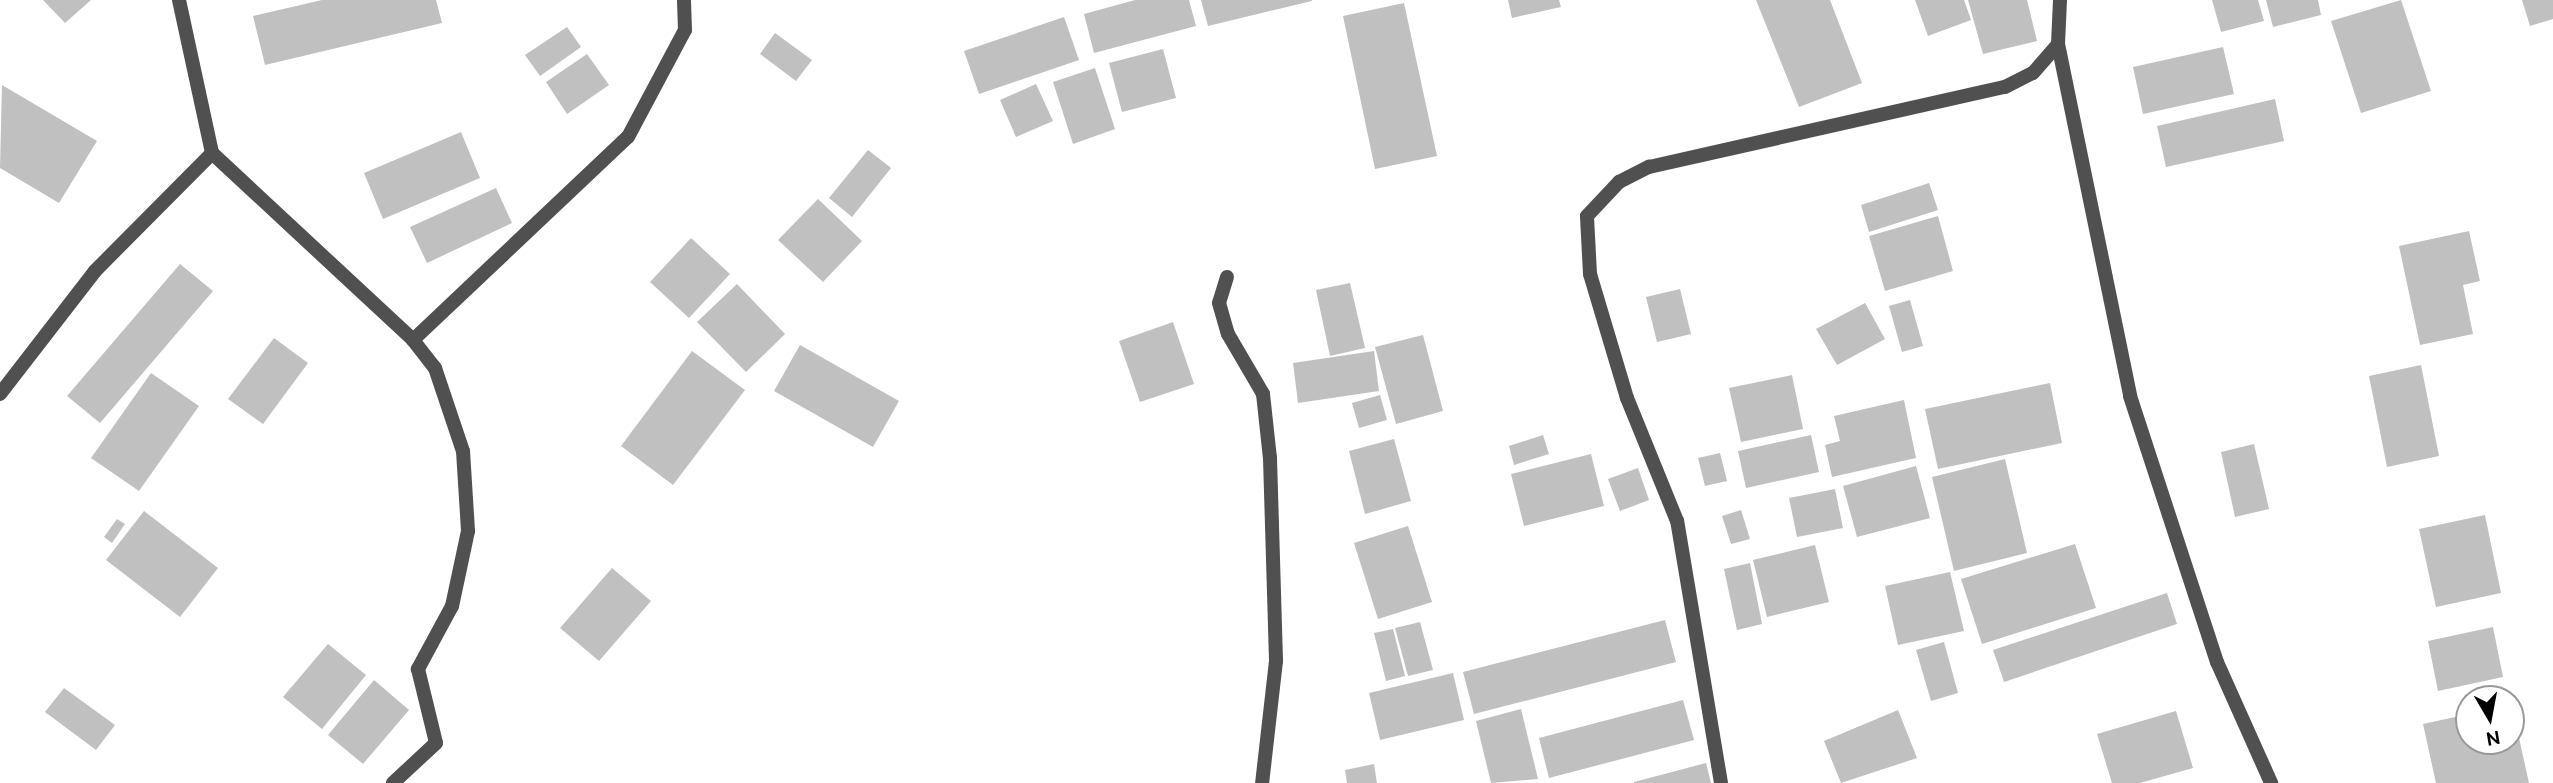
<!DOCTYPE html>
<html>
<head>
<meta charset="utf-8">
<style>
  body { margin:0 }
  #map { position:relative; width:2553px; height:783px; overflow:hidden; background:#fff; font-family:Ubuntu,sans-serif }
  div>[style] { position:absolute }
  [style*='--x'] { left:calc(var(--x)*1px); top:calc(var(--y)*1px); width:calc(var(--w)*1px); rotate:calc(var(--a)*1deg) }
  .building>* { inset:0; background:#c0c0c0 }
  .street>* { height:14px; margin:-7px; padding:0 7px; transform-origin:7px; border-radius:7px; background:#505050 }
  span { translate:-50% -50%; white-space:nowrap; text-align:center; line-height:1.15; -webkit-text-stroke:5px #fff; paint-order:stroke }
  .north { position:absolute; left:2455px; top:685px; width:70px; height:70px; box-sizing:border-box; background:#fff; border:2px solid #999; border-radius:50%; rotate:170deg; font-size:19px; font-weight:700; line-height:28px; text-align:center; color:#000 }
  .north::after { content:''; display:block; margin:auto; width:24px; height:32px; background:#000; clip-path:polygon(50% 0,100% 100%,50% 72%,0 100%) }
</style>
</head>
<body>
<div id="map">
  <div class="building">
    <div style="clip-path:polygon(43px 0,91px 0,65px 23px)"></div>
    <div style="clip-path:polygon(322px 0,436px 0,442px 23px,265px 65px,253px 16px)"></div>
    <div style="clip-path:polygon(1135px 0,1189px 0,1196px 26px,1094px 53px,1084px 14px)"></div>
    <div style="clip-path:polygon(1201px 0,1312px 0,1312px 1px,1208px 26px)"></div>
    <div style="clip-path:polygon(1508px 0,1559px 0,1561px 7px,1512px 18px)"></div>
    <div style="clip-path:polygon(1756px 0,1830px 0,1862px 83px,1799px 107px)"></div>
    <div style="clip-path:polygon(1915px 0,1964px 0,1971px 20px,1928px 36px)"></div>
    <div style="clip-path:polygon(1968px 0,2027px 0,2037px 41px,1983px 54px)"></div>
    <div style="clip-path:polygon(2212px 0,2258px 0,2264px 21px,2221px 32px)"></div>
    <div style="clip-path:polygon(2266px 0,2318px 0,2321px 15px,2273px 27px)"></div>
    <div style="clip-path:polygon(2401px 0,2431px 91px,2361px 113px,2331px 21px)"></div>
    <div style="clip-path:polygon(2522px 0,2553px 0,2553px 19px,2530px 26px)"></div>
    <div style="clip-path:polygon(1404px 3px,1437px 156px,1375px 169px,1343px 16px)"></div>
    <div style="clip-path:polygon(1064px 17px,1079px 60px,979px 94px,964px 51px)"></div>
    <div style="clip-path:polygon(567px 27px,581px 47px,540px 76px,525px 55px)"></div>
    <div style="clip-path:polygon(775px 33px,812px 60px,796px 81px,760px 54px)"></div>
    <div style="clip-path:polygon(2223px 47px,2234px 94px,2143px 114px,2133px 67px)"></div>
    <div style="clip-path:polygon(1163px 49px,1176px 98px,1122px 112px,1109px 63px)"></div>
    <div style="clip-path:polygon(587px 54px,609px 85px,567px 114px,546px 82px)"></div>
    <div style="clip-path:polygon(1095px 68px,1115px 129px,1073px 144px,1053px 82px)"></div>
    <div style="clip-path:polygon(1036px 84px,1053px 121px,1016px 137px,1000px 100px)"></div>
    <div style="clip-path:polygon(2px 85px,97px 141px,59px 203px,0 168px)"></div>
    <div style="clip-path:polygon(2275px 99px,2284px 141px,2166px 167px,2157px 126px)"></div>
    <div style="clip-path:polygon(461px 132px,480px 178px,383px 219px,364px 173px)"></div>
    <div style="clip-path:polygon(868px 150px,891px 168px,852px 217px,829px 198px)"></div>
    <div style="clip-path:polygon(1929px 183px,1938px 210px,1869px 232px,1861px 205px)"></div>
    <div style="clip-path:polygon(496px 188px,512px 223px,427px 263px,410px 227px)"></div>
    <div style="clip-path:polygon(818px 199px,862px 241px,823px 282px,778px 240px)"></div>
    <div style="clip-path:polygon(1938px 216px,1953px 271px,1885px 291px,1869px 236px)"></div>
    <div style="clip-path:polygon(2469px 231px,2480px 281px,2463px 285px,2473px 334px,2420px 345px,2399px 246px)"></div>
    <div style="clip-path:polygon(691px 238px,730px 274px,689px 318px,650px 282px)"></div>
    <div style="clip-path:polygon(180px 264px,213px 291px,100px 423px,67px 396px)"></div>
    <div style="clip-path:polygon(1350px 283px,1365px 348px,1330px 356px,1316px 290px)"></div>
    <div style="clip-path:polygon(737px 284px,785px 334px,746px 372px,697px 322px)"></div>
    <div style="clip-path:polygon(1680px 289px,1691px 334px,1657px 342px,1646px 297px)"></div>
    <div style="clip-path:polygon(1910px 300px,1923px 346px,1902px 352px,1889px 306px)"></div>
    <div style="clip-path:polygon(1865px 303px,1885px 339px,1837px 365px,1816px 329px)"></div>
    <div style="clip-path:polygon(1173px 322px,1194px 384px,1140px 402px,1119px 341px)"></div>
    <div style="clip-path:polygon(1423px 335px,1443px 411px,1396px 424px,1375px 347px)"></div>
    <div style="clip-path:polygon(274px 338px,308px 363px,263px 424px,228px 399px)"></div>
    <div style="clip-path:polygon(800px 345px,899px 401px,873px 447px,774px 391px)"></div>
    <div style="clip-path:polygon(692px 351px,745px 390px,673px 485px,621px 446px)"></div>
    <div style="clip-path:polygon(1374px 351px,1379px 391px,1298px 403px,1293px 363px)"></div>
    <div style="clip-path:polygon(2421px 365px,2439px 456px,2387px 467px,2369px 376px)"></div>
    <div style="clip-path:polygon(151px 373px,199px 406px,139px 491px,91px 458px)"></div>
    <div style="clip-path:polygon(1792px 375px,1803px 429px,1741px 442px,1729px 388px)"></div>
    <div style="clip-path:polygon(2050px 383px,2062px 443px,1938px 469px,1925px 409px)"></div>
    <div style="clip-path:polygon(1380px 395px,1387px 420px,1359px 428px,1352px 403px)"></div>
    <div style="clip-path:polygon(1904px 400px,1916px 458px,1832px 477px,1825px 445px,1840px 441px,1834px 416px)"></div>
    <div style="clip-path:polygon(1543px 435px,1549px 454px,1514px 465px,1509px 446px)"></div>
    <div style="clip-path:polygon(1811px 435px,1819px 472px,1746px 488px,1738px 451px)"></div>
    <div style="clip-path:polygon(1394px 439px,1411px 501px,1365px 514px,1349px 451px)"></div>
    <div style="clip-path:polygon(2254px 444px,2269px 509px,2235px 517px,2221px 452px)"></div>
    <div style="clip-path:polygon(1720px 453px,1727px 481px,1705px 486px,1698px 458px)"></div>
    <div style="clip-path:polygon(1591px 454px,1604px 506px,1524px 526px,1511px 474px)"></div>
    <div style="clip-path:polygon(2005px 459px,2027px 553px,1954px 571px,1932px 477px)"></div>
    <div style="clip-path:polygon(1916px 466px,1930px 518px,1857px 537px,1843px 486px)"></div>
    <div style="clip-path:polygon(1638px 468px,1649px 500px,1620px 511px,1608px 479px)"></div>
    <div style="clip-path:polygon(1835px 489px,1843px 528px,1797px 537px,1789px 498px)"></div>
    <div style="clip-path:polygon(1741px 510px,1750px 539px,1731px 544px,1722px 516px)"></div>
    <div style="clip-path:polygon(144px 511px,218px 568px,180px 617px,106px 560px)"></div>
    <div style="clip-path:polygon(2485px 515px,2501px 593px,2436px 607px,2419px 529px)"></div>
    <div style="clip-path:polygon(117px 519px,125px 524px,112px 543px,104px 537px)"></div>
    <div style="clip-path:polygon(1408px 526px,1432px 602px,1378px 619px,1354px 543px)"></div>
    <div style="clip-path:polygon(2075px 544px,2096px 608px,1982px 644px,1961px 579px)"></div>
    <div style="clip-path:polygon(1815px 545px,1829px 602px,1767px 617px,1753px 560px)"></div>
    <div style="clip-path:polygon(1750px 563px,1762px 624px,1737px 630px,1724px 569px)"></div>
    <div style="clip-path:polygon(612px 568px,651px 601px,599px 661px,560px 628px)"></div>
    <div style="clip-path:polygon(1950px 572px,1964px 631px,1898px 645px,1885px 586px)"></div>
    <div style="clip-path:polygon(2167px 593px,2177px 624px,2004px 682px,1993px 650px)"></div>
    <div style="clip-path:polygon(1665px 620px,1676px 662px,1474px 714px,1463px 672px)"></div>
    <div style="clip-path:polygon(1420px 622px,1433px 670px,1408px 676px,1395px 628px)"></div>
    <div style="clip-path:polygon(2493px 627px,2503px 677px,2438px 691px,2428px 641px)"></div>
    <div style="clip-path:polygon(1393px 629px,1405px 676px,1386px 681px,1374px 633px)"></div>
    <div style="clip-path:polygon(1944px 642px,1958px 693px,1931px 701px,1916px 650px)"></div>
    <div style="clip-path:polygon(328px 644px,366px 675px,322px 729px,283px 697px)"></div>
    <div style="clip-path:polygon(1453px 673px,1464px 720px,1380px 740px,1369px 693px)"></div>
    <div style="clip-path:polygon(374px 680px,409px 710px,363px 764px,328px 735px)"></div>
    <div style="clip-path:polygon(64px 688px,115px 725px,96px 750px,45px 712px)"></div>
    <div style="clip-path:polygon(1683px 700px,1694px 740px,1549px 778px,1539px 738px)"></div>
    <div style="clip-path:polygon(2512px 706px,2529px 783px,2436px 783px,2423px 724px,2469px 714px,2469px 741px,2511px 741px)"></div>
    <div style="clip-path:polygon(1521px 709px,1538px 779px,1491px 783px,1476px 721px)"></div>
    <div style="clip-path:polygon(1898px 710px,1917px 758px,1841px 783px,1824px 741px)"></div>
    <div style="clip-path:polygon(2176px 711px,2193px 768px,2140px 783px,2112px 783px,2097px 734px)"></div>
    <div style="clip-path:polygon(1706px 763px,1711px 783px,1634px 783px,1634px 782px)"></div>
    <div style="clip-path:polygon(1374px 764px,1377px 783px,1347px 783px,1345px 770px)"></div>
  </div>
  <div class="street">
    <div style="--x:179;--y:0;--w:157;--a:77.8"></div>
    <div style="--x:212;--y:153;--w:275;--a:42.9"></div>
    <div style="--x:413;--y:340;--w:36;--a:52"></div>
    <div style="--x:435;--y:368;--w:88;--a:71.4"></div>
    <div style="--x:463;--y:451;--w:80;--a:86.4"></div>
    <div style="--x:468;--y:531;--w:77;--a:102"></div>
    <div style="--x:452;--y:606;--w:72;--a:118.4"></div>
    <div style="--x:418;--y:669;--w:76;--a:76.3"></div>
    <div style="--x:436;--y:743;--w:59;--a:137.1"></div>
    <div style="--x:2060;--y:0;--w:44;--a:92.6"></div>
    <div style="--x:2058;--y:44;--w:359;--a:78.4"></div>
    <div style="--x:2130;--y:396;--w:280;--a:71.9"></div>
    <div style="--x:2217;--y:662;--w:133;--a:65.9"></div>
    <div style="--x:1227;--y:277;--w:27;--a:107"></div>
    <div style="--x:1219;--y:303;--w:32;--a:74"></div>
    <div style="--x:1228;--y:334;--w:69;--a:59.7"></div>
    <div style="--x:1263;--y:394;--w:64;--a:83.8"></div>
    <div style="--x:1270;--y:458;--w:203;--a:88.3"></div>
    <div style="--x:1276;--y:661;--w:123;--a:96.5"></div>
    <div style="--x:413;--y:340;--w:296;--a:-43.4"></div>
    <div style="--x:628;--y:137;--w:121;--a:-62"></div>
    <div style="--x:685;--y:30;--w:30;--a:-92"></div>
    <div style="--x:0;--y:394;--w:155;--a:-52.3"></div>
    <div style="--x:95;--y:271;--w:166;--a:-45.2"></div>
    <div style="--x:1721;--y:783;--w:266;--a:-99.5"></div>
    <div style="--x:1677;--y:521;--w:133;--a:-112.1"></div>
    <div style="--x:1627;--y:398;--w:129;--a:-106.6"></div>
    <div style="--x:1590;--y:274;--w:58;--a:-93"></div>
    <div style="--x:1587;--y:216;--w:47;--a:-46.7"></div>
    <div style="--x:1619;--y:182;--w:34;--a:-27"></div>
    <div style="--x:1649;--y:167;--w:365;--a:-12.7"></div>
    <div style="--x:2005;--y:87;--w:31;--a:-27"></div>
    <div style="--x:2033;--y:73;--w:38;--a:-49"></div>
  </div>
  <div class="north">N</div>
</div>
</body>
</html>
